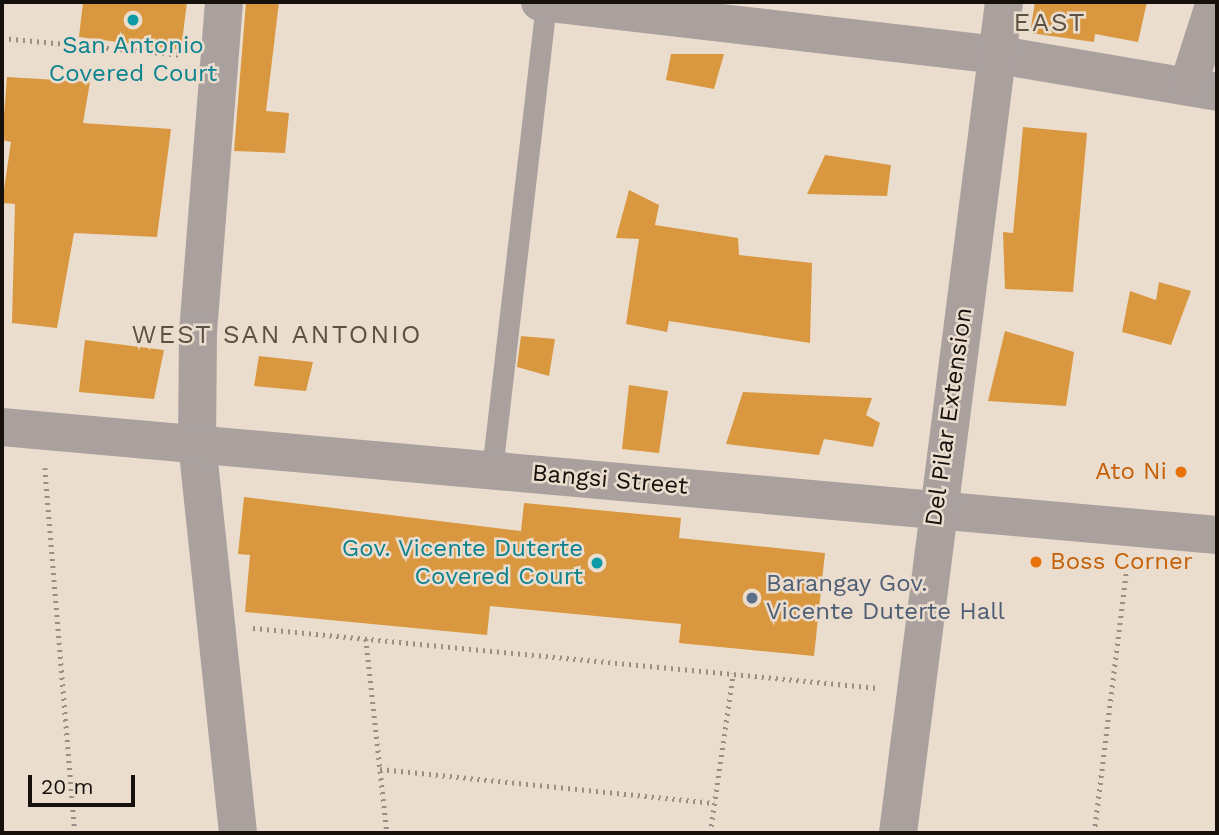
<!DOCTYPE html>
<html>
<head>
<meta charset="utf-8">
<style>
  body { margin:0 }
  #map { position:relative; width:1219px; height:835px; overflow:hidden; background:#ebddce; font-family:"Work Sans",sans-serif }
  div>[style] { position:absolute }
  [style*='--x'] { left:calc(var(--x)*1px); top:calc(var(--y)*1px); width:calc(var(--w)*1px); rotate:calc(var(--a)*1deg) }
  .building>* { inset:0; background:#d9973f }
  .path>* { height:4.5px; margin-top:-2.25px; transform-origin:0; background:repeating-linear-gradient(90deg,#988e82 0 2px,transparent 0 7px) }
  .service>* { height:21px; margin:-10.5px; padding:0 10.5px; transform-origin:10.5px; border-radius:10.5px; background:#aaa19f }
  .minor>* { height:38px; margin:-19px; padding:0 19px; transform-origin:19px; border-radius:19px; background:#aaa19f }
  .dots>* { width:19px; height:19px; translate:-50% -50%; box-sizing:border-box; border:4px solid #ebddce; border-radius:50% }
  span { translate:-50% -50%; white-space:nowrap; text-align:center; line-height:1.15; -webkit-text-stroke:5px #ebddce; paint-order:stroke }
  .culture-label { font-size:24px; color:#0d838f }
  .right { translate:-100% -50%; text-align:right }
  .street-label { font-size:24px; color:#15100b }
  .food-label { font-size:24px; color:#c56008 }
  .left { translate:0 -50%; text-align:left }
  .service-label { font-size:24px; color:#4e5e75 }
  .neighbourhood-label { font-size:26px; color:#5d5145; letter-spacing:2px }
  .frame { position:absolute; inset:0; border:4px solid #15100b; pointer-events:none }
  .scale { position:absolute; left:28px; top:775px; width:107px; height:32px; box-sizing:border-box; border:4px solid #15100b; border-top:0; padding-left:9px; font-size:21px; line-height:24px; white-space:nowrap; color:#15100b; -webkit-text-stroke:5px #ebddce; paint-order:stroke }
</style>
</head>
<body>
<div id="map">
  <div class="building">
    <div style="clip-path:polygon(83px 2px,187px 2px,181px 50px,79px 37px)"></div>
    <div style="clip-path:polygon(246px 2px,279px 2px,266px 111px,289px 113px,285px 153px,234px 151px)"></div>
    <div style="clip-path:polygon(1035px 2px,1147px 2px,1138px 42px,1095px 34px,1094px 42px,1030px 33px)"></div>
    <div style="clip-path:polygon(671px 54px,724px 54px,714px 89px,666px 80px)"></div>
    <div style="clip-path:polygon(7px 77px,90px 82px,83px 123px,171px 129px,157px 237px,74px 233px,57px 328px,12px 323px,15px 204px,2px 203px,11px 142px,2px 140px)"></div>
    <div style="clip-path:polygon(1023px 127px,1087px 133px,1073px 292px,1005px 289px,1003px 232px,1013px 233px)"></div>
    <div style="clip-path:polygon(825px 155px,891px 165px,887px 196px,807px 194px)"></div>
    <div style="clip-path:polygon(629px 190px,659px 205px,655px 225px,738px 238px,739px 255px,812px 263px,810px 343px,669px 321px,667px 332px,626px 324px,639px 239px,616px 238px)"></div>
    <div style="clip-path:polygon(1159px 282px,1191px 291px,1171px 345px,1122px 332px,1130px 291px,1156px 300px)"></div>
    <div style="clip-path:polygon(1005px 331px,1074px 352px,1066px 406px,988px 401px)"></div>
    <div style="clip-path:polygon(521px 336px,555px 339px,549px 376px,517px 367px)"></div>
    <div style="clip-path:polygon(85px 340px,164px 350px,154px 399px,79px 392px)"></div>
    <div style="clip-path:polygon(259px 356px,313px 362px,306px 391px,254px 386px)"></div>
    <div style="clip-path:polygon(629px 385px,668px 391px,659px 453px,622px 449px)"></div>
    <div style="clip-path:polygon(743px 392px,872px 398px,866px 415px,880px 423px,873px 447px,824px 439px,819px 455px,726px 444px)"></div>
    <div style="clip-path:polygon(244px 497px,521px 531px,524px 503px,681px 518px,679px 538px,825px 553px,814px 656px,679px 643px,681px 624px,490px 606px,487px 635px,245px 612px,250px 555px,238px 554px)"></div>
  </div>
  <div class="path">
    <div style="--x:2;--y:38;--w:181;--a:5.4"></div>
    <div style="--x:45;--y:468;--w:366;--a:85.3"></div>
    <div style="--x:253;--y:628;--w:628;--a:5.48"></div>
    <div style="--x:366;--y:639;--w:195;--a:83.8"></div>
    <div style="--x:380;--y:769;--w:336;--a:5.8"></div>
    <div style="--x:710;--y:833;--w:161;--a:-81.8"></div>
    <div style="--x:1094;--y:833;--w:272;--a:-83"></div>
  </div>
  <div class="service">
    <div style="--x:492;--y:470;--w:470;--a:-83.4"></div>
  </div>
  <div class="minor">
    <div style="--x:224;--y:2;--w:331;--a:94.5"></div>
    <div style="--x:198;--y:332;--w:111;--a:90.5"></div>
    <div style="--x:197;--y:443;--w:392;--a:84"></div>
    <div style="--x:540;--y:2;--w:462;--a:6.6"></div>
    <div style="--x:999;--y:55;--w:221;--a:9.6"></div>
    <div style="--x:1189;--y:83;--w:85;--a:-72.2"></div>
    <div style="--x:2;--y:427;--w:1220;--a:5.08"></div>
    <div style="--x:898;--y:833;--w:838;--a:-82.73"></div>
  </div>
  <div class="dots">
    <div style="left:133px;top:20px;background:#0f9aa8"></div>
    <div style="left:1181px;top:472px;background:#e8710a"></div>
    <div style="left:1036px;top:562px;background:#e8710a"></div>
    <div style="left:597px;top:563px;background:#0f9aa8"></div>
    <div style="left:752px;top:598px;background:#5c6f8a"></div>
  </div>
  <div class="culture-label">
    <span style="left:133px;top:60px">San Antonio<br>Covered Court</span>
    <span class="right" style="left:583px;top:563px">Gov. Vicente Duterte<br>Covered Court</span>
  </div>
  <div class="street-label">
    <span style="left:949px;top:417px;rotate:-82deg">Del Pilar Extension</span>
    <span style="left:610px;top:480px;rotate:5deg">Bangsi Street</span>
  </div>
  <div class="food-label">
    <span class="right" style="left:1167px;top:472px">Ato Ni</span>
    <span class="left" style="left:1050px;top:562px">Boss Corner</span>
  </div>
  <div class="service-label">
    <span class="left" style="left:766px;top:598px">Barangay Gov.<br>Vicente Duterte Hall</span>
  </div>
  <div class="neighbourhood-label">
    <span style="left:1050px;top:23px">EAST</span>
    <span style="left:277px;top:335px">WEST SAN ANTONIO</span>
  </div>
  <div class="frame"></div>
  <div class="scale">20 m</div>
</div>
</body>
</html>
